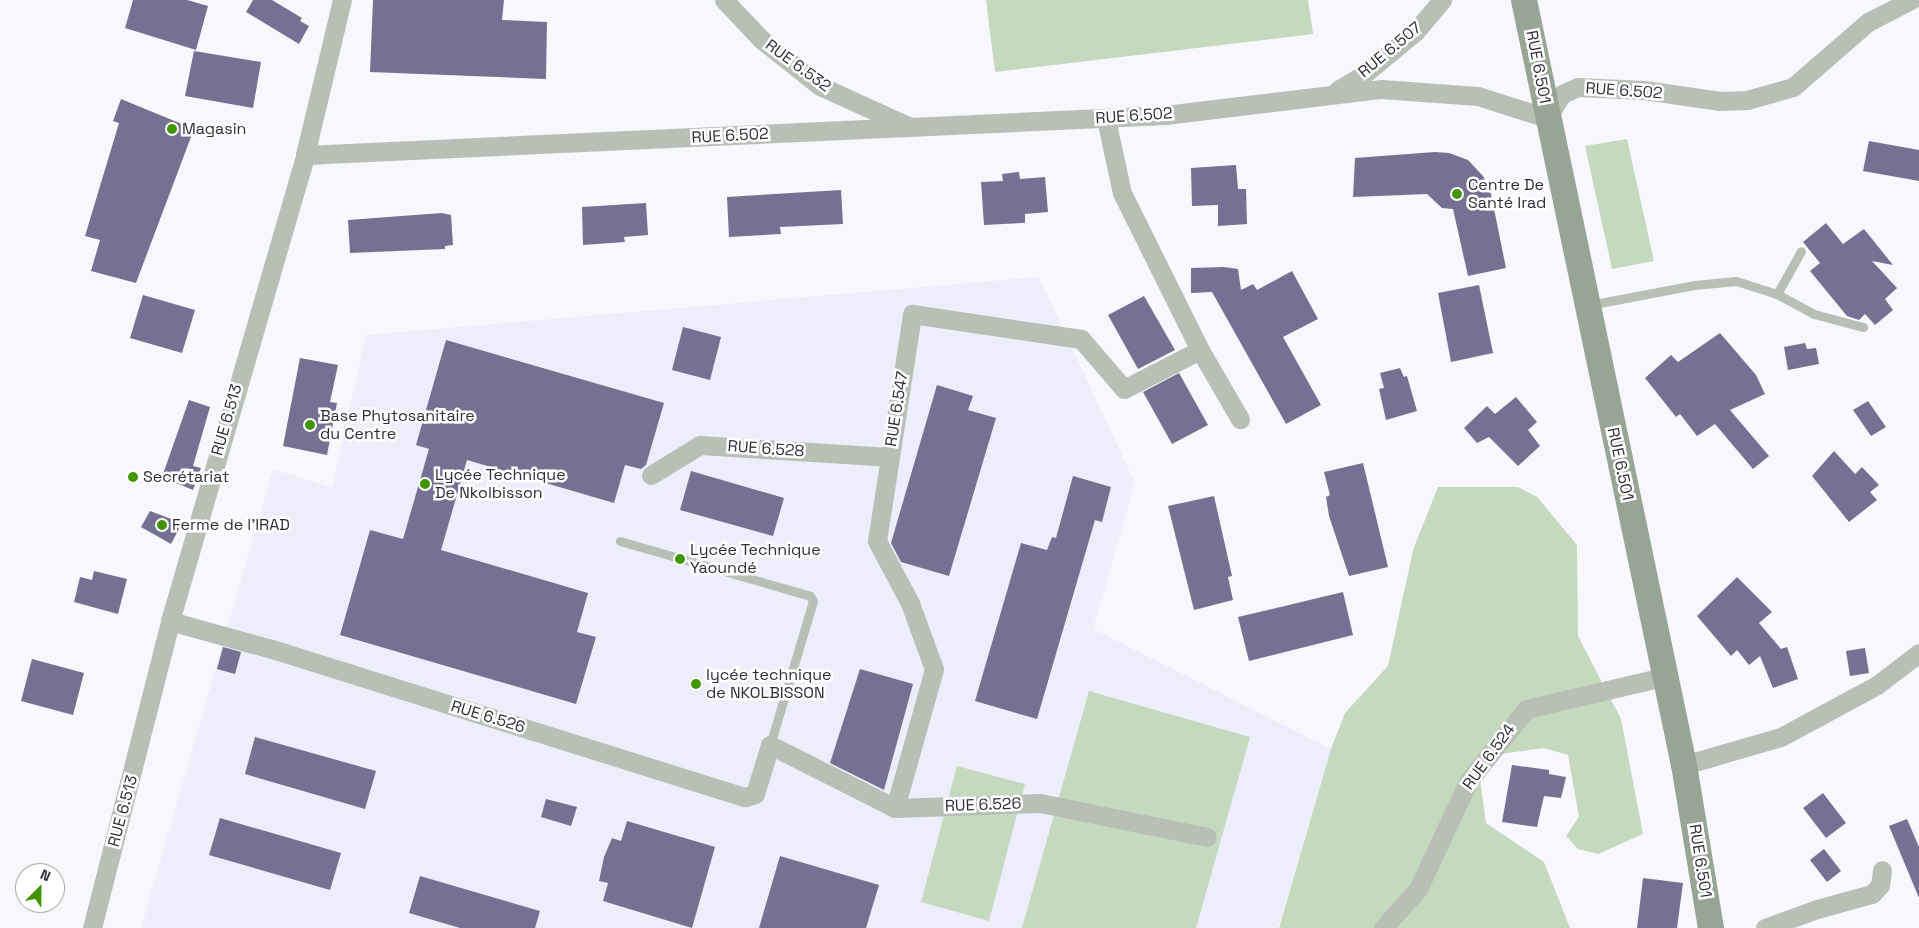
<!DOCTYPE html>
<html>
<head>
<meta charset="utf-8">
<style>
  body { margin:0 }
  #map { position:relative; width:1919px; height:928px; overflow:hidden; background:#f8f7fd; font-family:"Space Grotesk",sans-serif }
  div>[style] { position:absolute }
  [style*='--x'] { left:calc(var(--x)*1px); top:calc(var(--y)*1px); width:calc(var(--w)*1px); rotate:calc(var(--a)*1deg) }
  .built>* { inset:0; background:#eeedfc }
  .green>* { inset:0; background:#c5d9be }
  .building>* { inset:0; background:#747192 }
  .lane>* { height:9px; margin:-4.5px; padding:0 4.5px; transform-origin:4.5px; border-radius:4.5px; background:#b8c0b5 }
  .street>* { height:19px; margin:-9.5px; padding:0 9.5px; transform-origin:9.5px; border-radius:9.5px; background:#b8c0b5 }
  .secondary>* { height:26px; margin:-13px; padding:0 13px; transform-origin:13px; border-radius:13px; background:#98a594 }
  .dots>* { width:14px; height:14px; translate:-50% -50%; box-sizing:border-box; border:2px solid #fff; border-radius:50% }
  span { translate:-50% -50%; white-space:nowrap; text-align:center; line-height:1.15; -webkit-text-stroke:5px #fff; paint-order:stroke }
  .street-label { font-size:16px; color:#2e2d38 }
  .poi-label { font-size:16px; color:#2e2d38 }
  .left { translate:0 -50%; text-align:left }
  .north { position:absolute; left:15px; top:863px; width:50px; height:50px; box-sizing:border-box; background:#fff; border:1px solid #ababaf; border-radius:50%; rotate:23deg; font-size:14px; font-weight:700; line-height:20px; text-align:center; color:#2e2d38 }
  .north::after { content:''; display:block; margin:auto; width:18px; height:22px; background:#419503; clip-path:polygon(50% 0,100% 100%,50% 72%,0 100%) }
</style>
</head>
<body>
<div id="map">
  <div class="built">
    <div style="clip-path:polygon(1039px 277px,1135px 483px,1093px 629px,1331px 749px,1278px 928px,141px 928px,273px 469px,332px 488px,366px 335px)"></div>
  </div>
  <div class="green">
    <div style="clip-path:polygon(986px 0,1308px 0,1313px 34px,995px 72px)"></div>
    <div style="clip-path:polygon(1627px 139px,1654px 261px,1612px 269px,1585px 146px)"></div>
    <div style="clip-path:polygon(1438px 487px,1518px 487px,1537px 497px,1577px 545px,1578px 636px,1621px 719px,1643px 834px,1598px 854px,1578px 849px,1566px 836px,1579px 817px,1568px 755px,1544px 748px,1492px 755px,1479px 772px,1486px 823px,1544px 862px,1570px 928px,1279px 928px,1331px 749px,1345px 713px,1388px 666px,1413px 550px)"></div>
    <div style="clip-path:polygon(1089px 691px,1250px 737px,1196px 928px,1022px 928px)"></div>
    <div style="clip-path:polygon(957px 766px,1025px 784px,989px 921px,921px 902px)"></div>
  </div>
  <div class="building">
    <div style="clip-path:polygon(133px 0,187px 0,208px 6px,196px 50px,125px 28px)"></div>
    <div style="clip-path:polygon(253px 0,272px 0,302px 18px,300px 21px,309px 26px,299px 44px,246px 12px)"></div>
    <div style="clip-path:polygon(373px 0,504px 0,502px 20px,547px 22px,546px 79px,370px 72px)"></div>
    <div style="clip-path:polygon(194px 51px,261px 62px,253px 108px,185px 96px)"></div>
    <div style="clip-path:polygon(121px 99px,194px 129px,136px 283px,91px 271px,100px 240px,85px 236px,119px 123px,113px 121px)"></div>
    <div style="clip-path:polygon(1869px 141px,1919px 150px,1919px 181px,1863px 171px)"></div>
    <div style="clip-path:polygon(1435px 152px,1449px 153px,1468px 160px,1483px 176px,1491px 194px,1506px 268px,1468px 276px,1453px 209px,1442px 208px,1427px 194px,1353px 197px,1355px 158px)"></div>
    <div style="clip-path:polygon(1236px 165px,1238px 189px,1246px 189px,1247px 224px,1218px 226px,1218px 205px,1192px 206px,1191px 168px)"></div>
    <div style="clip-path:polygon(1019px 172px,1020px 179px,1045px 177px,1048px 212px,1025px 214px,1025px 223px,1023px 223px,984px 225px,981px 182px,1003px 181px,1002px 174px)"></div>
    <div style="clip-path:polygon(841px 190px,843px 224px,780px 227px,781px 234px,729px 237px,727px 197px)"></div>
    <div style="clip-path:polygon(646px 203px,648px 235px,624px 237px,625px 242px,583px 245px,582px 207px)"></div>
    <div style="clip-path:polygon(442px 213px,451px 215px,453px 245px,445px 246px,445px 249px,350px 253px,348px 220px)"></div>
    <div style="clip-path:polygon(1826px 223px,1843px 244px,1864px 229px,1893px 265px,1872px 261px,1897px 288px,1885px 299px,1893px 310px,1875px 325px,1865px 314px,1859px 320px,1847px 316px,1810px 271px,1820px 263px,1803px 242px)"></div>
    <div style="clip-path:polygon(1224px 267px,1238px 269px,1241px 290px,1253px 284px,1257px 290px,1292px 271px,1318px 319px,1283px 337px,1321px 405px,1286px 424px,1212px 292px,1191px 293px,1191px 268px)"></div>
    <div style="clip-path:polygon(1479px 285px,1493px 353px,1451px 362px,1438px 293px)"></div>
    <div style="clip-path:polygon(143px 295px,195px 310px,182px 353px,130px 338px)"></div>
    <div style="clip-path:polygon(1144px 296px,1175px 350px,1138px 369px,1108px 315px)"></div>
    <div style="clip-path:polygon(683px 327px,721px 337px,710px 380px,672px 370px)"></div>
    <div style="clip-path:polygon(1720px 333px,1756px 375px,1765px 394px,1730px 410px,1769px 456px,1753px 469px,1715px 424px,1697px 436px,1680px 414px,1676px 417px,1645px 378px,1671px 355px,1678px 362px)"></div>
    <div style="clip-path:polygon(446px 340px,664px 403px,646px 465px,641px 469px,625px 465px,614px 503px,467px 460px,441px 550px,588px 593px,577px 632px,596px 637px,576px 704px,340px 635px,370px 530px,403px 539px,429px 449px,416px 445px)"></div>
    <div style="clip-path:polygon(1805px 343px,1807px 349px,1816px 348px,1819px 364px,1788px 370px,1784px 347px)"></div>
    <div style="clip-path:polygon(300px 358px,338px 365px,330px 402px,337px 403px,327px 455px,283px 446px)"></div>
    <div style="clip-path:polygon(1400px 368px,1404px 377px,1407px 376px,1417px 411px,1386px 420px,1379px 389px,1384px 388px,1380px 373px)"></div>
    <div style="clip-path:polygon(1179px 373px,1208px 425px,1172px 444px,1143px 392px)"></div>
    <div style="clip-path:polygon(937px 385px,973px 396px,968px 410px,996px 418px,949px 576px,901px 562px,891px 543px)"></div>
    <div style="clip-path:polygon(1516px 397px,1537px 422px,1528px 430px,1540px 446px,1518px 466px,1489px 437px,1477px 443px,1464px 428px,1487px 406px,1495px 414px)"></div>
    <div style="clip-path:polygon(189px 400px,210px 407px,193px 466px,201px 468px,193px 490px,162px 477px)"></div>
    <div style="clip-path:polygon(1868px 401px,1886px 427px,1871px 436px,1853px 410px)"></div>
    <div style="clip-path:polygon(1834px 451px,1855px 474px,1862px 467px,1879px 485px,1870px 492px,1877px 500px,1849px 522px,1812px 476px)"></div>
    <div style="clip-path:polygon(1363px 463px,1388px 567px,1349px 576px,1329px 516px,1326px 497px,1330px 495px,1324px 472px)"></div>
    <div style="clip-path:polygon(691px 471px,784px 498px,773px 536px,680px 510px)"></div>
    <div style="clip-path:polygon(1073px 476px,1111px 487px,1102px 522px,1095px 520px,1037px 719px,975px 701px,1021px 543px,1047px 550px,1052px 537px,1056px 538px)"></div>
    <div style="clip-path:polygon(1214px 496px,1232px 576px,1228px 577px,1233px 600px,1194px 610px,1168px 506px)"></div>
    <div style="clip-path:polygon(150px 511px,182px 523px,171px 544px,141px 527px)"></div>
    <div style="clip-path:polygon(94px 571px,127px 579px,118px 614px,74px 602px,80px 577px,92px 580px)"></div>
    <div style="clip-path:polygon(1737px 577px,1772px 612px,1759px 623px,1781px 649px,1787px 647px,1798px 679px,1773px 688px,1760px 656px,1749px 665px,1737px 650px,1731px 656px,1697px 616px)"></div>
    <div style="clip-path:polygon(1343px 592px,1353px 635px,1249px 661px,1238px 617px)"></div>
    <div style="clip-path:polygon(223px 647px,241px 652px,235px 674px,217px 669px)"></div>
    <div style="clip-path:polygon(1865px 648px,1869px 673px,1850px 676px,1846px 651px)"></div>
    <div style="clip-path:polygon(32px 659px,84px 673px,73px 715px,21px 701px)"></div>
    <div style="clip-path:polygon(860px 669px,913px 684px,884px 790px,830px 763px)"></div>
    <div style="clip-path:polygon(255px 737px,376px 771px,365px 809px,245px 774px)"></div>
    <div style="clip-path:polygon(1512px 765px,1549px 770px,1549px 774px,1566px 777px,1561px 798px,1544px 796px,1537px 827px,1502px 822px)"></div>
    <div style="clip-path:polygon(1823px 793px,1846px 823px,1826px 838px,1803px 808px)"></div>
    <div style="clip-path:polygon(546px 799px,577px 807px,571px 826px,541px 817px)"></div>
    <div style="clip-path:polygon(220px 818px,341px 853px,330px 890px,209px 855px)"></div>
    <div style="clip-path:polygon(1907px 819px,1919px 847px,1919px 898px,1889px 826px)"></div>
    <div style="clip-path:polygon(627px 821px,715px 847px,692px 928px,603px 901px,608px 883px,599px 881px,604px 857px,612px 838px,621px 841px)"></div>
    <div style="clip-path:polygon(1824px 849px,1841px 871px,1827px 882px,1810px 860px)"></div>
    <div style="clip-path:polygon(780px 856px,879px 885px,866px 928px,759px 928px)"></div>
    <div style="clip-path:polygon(420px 876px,540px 911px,535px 928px,460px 928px,409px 913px)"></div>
    <div style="clip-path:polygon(1643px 878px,1683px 883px,1677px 928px,1637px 928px)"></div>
  </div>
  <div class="lane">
    <div style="--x:1777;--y:294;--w:49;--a:-60.8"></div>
    <div style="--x:1589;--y:305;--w:108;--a:-10.7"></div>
    <div style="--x:1695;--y:285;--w:41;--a:-5.6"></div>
    <div style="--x:1736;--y:281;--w:43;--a:17.6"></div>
    <div style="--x:1777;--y:294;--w:42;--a:28.4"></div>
    <div style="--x:1814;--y:314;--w:51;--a:14.9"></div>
    <div style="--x:620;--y:541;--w:198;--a:16.1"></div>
    <div style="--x:810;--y:596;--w:6;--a:59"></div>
    <div style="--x:813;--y:601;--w:150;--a:106.6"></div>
  </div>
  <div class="street">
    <div style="--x:724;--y:0;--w:55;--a:46.5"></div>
    <div style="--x:762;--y:40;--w:74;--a:38.4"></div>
    <div style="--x:820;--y:86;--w:97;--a:24.4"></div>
    <div style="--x:1338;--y:90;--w:29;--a:-31"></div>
    <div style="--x:1363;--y:75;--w:67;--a:-39.6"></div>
    <div style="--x:1415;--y:32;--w:42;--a:-49.8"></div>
    <div style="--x:305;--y:155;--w:861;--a:-2.66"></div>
    <div style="--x:1165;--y:115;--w:218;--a:-6.9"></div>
    <div style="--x:1381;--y:89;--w:97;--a:4.1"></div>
    <div style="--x:1478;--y:96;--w:72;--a:17.7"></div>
    <div style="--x:1547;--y:118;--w:28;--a:-58"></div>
    <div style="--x:1562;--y:94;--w:17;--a:-24"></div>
    <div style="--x:1578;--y:87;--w:66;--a:2.6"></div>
    <div style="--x:1644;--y:90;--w:77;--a:8.2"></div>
    <div style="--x:1720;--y:101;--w:27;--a:-2"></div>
    <div style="--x:1747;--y:100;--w:48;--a:-15.8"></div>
    <div style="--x:1793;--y:87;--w:99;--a:-40.9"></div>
    <div style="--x:1868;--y:22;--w:48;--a:-27.1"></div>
    <div style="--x:1200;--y:350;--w:80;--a:59.9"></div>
    <div style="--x:651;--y:475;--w:57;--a:-31.5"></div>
    <div style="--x:700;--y:445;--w:189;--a:3.6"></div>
    <div style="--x:170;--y:621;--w:106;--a:15.4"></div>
    <div style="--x:272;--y:649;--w:496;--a:17.4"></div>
    <div style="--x:745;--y:797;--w:10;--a:-17"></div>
    <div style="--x:755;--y:794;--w:51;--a:-73"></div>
    <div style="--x:770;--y:745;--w:140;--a:26.7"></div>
    <div style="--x:895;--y:808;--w:145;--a:-2"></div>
    <div style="--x:1040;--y:803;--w:170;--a:11.5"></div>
    <div style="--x:1684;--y:765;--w:101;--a:-16.1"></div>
    <div style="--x:1781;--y:737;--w:109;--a:-28.4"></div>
    <div style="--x:1877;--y:685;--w:53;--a:-37.3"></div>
    <div style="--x:895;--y:808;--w:144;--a:-74.3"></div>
    <div style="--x:934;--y:669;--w:70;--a:-110"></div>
    <div style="--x:910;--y:603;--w:70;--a:-118"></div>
    <div style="--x:877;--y:541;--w:230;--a:-81.2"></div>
    <div style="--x:912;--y:314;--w:171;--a:8.4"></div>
    <div style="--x:1081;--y:339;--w:66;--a:49.3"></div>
    <div style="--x:1124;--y:389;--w:85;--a:-27.2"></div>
    <div style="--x:1200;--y:350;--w:175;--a:-116.4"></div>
    <div style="--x:1122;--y:193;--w:76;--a:-102.2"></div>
    <div style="--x:92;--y:928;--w:317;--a:-75.7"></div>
    <div style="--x:170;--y:621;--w:485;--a:-73.8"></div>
    <div style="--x:305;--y:155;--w:159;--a:-76.6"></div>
    <div style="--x:1383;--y:928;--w:52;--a:-48.1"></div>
    <div style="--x:1418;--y:889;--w:120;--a:-64.9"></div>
    <div style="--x:1469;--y:780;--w:91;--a:-51.2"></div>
    <div style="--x:1526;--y:709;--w:142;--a:-13.1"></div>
    <div style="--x:1765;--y:928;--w:55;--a:-20.1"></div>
    <div style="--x:1817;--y:909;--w:57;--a:-15.3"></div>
    <div style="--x:1872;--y:894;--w:12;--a:-48"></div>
    <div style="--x:1880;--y:885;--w:15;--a:-82"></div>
  </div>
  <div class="secondary">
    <div style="--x:1524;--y:0;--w:782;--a:78.19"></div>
    <div style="--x:1684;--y:765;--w:165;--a:80.6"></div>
  </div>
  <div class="dots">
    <div style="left:172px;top:129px;background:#419503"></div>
    <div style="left:1457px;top:194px;background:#419503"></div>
    <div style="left:310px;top:425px;background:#419503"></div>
    <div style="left:133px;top:477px;background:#419503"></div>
    <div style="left:425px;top:484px;background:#419503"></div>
    <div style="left:162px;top:525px;background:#419503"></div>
    <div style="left:680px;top:559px;background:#419503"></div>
    <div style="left:696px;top:684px;background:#419503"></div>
  </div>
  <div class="street-label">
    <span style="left:1390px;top:50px;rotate:-40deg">RUE 6.507</span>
    <span style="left:798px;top:66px;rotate:36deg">RUE 6.532</span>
    <span style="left:1538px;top:67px;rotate:79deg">RUE 6.501</span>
    <span style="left:1624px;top:91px;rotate:4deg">RUE 6.502</span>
    <span style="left:1134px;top:116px;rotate:-4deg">RUE 6.502</span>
    <span style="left:730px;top:136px;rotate:-3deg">RUE 6.502</span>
    <span style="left:897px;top:409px;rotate:-81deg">RUE 6.547</span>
    <span style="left:227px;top:420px;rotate:-74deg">RUE 6.513</span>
    <span style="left:766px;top:449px;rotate:4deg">RUE 6.528</span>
    <span style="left:1620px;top:464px;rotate:78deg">RUE 6.501</span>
    <span style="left:488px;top:717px;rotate:17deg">RUE 6.526</span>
    <span style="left:1489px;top:757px;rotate:-54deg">RUE 6.524</span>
    <span style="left:983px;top:805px;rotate:-2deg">RUE 6.526</span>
    <span style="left:123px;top:811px;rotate:-75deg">RUE 6.513</span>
    <span style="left:1700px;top:861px;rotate:81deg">RUE 6.501</span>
  </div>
  <div class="poi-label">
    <span class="left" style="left:182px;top:129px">Magasin</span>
    <span class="left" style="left:1468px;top:194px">Centre De<br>Santé Irad</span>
    <span class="left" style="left:320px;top:425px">Base Phytosanitaire<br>du Centre</span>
    <span class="left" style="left:435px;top:484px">Lycée Technique<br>De Nkolbisson</span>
    <span class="left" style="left:143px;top:477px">Secrétariat</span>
    <span class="left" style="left:172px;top:525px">Ferme de l'IRAD</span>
    <span class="left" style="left:690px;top:559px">Lycée Technique<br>Yaoundé</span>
    <span class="left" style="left:706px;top:684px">lycée technique<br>de NKOLBISSON</span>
  </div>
  <div class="north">N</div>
</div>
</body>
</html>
